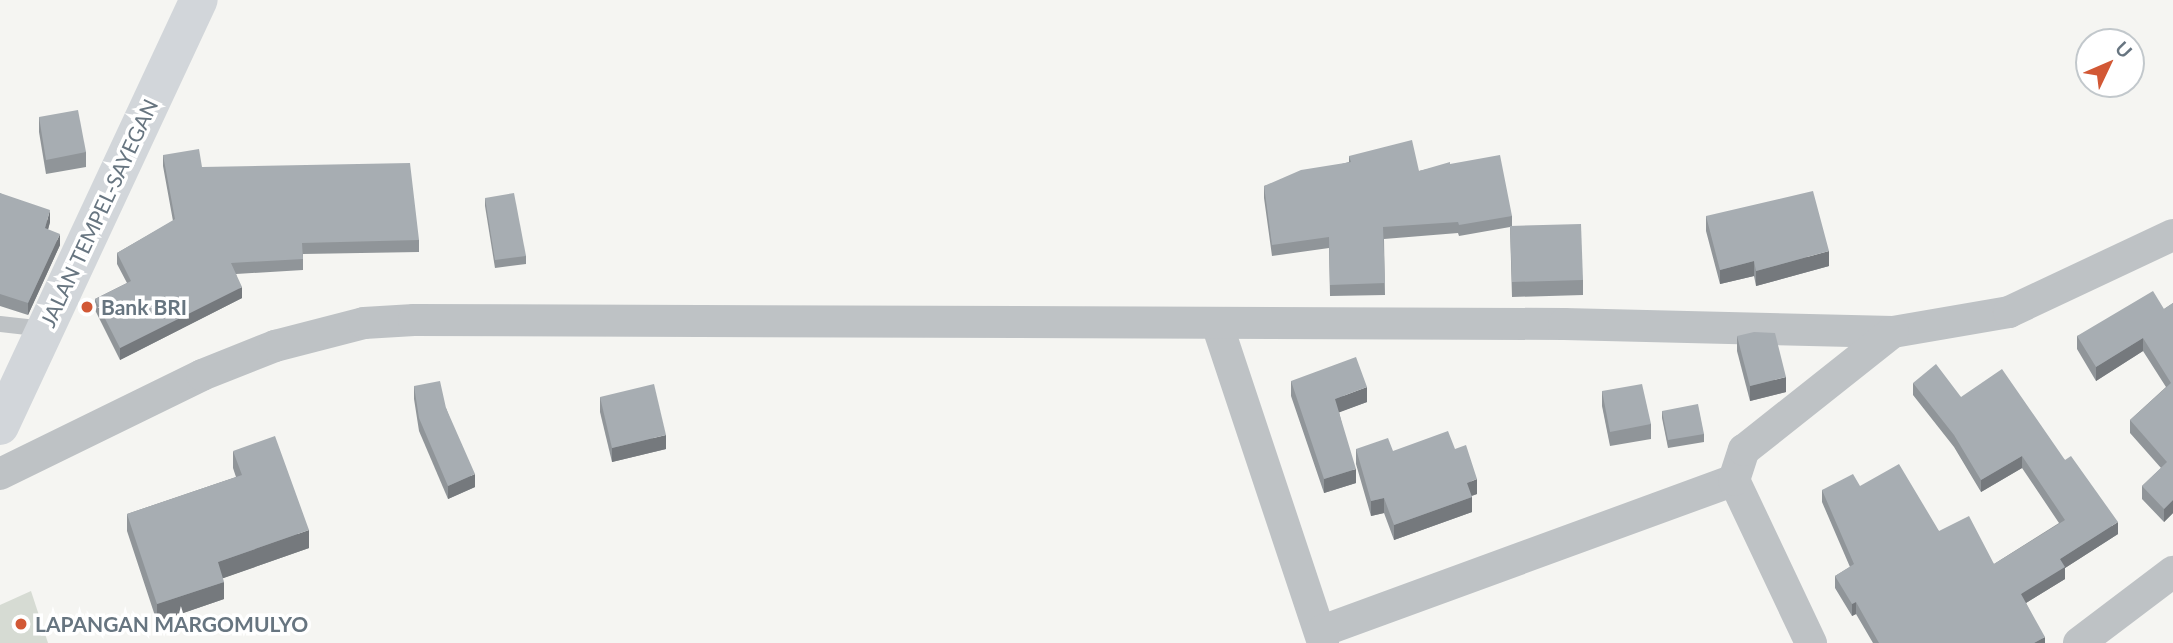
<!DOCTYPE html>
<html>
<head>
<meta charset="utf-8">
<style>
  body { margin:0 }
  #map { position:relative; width:2173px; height:643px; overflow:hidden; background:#f5f5f2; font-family:Lato,sans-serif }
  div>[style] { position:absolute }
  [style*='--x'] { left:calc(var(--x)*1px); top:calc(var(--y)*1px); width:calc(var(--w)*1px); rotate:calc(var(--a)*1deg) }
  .green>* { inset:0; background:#d6dbd3 }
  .service>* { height:16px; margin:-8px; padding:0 8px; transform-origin:8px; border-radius:8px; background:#bec2c5 }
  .minor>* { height:32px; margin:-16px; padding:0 16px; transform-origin:16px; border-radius:16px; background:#bec2c5 }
  .secondary>* { height:38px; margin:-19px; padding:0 19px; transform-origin:19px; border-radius:19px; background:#d2d6da }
  .wall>* { inset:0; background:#909599 }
  .shaded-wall>* { inset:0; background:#75797d }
  .building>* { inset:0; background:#a7adb2 }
  .dots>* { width:19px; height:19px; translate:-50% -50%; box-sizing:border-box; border:4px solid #fff; border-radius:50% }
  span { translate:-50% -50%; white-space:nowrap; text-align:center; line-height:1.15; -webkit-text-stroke:7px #fff; paint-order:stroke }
  .street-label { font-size:21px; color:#677580 }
  .poi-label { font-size:21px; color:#677580; font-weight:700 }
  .left { translate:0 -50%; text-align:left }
  .north { position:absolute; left:2075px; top:28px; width:70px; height:70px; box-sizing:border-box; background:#fff; border:2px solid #c2c8cc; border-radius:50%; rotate:46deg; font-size:19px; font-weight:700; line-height:28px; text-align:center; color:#677580 }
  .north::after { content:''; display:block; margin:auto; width:24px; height:32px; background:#d25835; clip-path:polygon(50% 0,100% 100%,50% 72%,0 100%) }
</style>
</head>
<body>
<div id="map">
  <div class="green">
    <div style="clip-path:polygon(31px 591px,48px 643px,0 643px,0 605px)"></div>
  </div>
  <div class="service">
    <div style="--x:0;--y:324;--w:45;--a:6.3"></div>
  </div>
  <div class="minor">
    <div style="--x:1217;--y:324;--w:336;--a:71.6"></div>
    <div style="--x:0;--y:474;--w:225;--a:-26.1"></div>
    <div style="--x:202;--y:375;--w:79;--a:-21.7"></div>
    <div style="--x:275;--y:346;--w:92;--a:-14.5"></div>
    <div style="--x:364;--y:323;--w:50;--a:-3.4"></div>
    <div style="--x:414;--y:320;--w:1150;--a:0.2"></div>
    <div style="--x:1564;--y:324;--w:329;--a:1.4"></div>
    <div style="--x:1893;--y:332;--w:118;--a:-9.8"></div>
    <div style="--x:2009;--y:312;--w:181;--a:-25.2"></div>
    <div style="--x:1322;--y:631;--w:439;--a:-20.1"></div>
    <div style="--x:1811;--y:643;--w:180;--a:-115.3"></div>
    <div style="--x:1734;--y:480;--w:32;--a:-72"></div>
    <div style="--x:1744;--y:450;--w:190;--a:-38.4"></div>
    <div style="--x:2079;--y:643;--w:118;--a:-37.1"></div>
  </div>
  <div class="secondary">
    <div style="--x:0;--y:426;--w:470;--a:-65"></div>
  </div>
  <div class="wall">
    <div style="clip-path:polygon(39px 117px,86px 152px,86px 167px,46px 174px,39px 132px)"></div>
    <div style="clip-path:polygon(163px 155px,419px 240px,419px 252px,303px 254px,303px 270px,236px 274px,242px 298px,120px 360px,95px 310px,95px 299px,127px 283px,117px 264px,117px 253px,173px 221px,163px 166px)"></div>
    <div style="clip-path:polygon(1349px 156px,1419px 171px,1450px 164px,1512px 216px,1512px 226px,1583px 280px,1583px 295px,1512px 297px,1510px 227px,1459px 236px,1458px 233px,1384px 239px,1385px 295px,1330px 296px,1329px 248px,1272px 256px,1264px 198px,1264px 186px,1349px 162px)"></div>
    <div style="clip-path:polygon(0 193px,50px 222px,48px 230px,60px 245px,28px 315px,0 306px)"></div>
    <div style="clip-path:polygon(485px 198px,526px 256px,526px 264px,495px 268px,485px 206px)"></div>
    <div style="clip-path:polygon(1706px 216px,1829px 266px,1756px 286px,1754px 276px,1720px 284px,1706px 231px)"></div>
    <div style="clip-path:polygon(2173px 303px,2173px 513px,2164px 522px,2142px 499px,2142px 486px,2161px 468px,2130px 433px,2130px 420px,2166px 387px,2143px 351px,2096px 381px,2077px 349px,2077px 336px,2164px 309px)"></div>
    <div style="clip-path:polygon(1737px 336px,1786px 392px,1750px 401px,1737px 351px)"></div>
    <div style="clip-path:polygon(1291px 381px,1367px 402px,1339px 412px,1356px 483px,1324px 493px,1291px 396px)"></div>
    <div style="clip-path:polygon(1913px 383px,1961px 397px,2065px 460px,2118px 534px,2065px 568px,2065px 579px,2026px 603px,2045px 643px,1873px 643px,1856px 614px,1852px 616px,1835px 588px,1835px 576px,1850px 567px,1822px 502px,1822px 490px,1860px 486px,1939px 531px,1994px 564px,2059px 523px,2022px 468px,1981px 492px,1954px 447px,1913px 395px)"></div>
    <div style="clip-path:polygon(414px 386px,446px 408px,475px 487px,448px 499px,419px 431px,414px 399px)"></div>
    <div style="clip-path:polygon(1602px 391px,1651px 424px,1651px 439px,1610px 446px,1602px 406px)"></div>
    <div style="clip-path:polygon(600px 397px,666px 449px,612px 462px,600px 412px)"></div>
    <div style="clip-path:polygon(1662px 411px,1704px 434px,1704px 442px,1668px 448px,1662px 418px)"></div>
    <div style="clip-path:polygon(1356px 449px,1393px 451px,1455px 449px,1477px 494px,1472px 496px,1472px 512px,1394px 540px,1384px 513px,1371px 516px,1356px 464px)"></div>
    <div style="clip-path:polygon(233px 451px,309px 548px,223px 578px,224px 599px,157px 622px,127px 531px,127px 514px,236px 477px,233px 468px)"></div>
  </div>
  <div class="shaded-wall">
    <div style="clip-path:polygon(50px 210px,50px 222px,45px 240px,45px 228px)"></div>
    <div style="clip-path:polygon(60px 234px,60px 245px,28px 315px,28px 303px)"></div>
    <div style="clip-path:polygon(1829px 251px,1829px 266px,1756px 286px,1756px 271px)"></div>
    <div style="clip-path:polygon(1754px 261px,1754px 276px,1720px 284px,1720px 270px)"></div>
    <div style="clip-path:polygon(242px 287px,242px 298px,120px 360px,120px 348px)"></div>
    <div style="clip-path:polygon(2143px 338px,2143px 351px,2096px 381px,2096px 367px)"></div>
    <div style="clip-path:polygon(1786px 377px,1786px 392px,1750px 401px,1750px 386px)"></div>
    <div style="clip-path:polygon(1367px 387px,1367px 402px,1335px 414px,1335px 399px)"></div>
    <div style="clip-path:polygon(666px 435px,666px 449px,612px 462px,612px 448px)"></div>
    <div style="clip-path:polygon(2022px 456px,2022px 468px,1981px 492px,1981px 480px)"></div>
    <div style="clip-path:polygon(1356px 469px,1356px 483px,1324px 493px,1324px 479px)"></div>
    <div style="clip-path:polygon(475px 474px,475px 487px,448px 499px,448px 486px)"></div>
    <div style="clip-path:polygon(1477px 479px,1477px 494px,1467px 497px,1467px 483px)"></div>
    <div style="clip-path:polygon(1472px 497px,1472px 512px,1394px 540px,1394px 525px)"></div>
    <div style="clip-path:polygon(1384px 498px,1384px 513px,1371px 516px,1371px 501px)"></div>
    <div style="clip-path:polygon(2173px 500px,2173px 513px,2164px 522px,2164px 509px)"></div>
    <div style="clip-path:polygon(2118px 522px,2118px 534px,2065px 568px,2065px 579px,2021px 606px,2021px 594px,2060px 559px)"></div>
    <div style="clip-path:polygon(309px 530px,309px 548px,218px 580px,218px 562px)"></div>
    <div style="clip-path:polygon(224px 582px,224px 599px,157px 622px,157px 604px)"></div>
    <div style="clip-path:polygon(1856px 602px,1856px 614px,1852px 616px,1852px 604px)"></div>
    <div style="clip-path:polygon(2045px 637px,2045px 643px,2034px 643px)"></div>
  </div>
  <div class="building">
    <div style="clip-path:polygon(78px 110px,86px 152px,46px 160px,39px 117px)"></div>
    <div style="clip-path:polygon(1412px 140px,1419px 171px,1450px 162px,1450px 164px,1500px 155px,1512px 216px,1459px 225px,1458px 222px,1383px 227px,1385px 283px,1330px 285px,1329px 237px,1272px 245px,1264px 186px,1301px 170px,1351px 162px,1349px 156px)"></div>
    <div style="clip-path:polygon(199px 149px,202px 167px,410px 163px,419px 240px,302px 243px,303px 259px,231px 263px,242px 287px,120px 348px,95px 299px,131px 281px,117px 253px,175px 219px,163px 155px)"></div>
    <div style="clip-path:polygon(1813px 191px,1829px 251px,1756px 271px,1754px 261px,1720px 270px,1706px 216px)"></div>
    <div style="clip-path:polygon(0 193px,50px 210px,45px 228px,60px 234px,28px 303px,0 294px)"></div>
    <div style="clip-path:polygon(514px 193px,526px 256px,495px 260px,485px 198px)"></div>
    <div style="clip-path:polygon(1581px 224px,1583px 280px,1512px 282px,1510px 226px)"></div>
    <div style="clip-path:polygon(2153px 291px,2164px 309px,2173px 303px,2173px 500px,2164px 509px,2142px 486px,2167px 462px,2130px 420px,2171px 383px,2143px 338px,2096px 367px,2077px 336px)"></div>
    <div style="clip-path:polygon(1754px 332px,1775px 333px,1786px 377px,1750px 386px,1737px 336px)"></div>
    <div style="clip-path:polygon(1356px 357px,1367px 387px,1335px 399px,1356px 469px,1324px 479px,1291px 381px)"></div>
    <div style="clip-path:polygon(1936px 364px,1961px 397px,2002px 369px,2065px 460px,2071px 456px,2118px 522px,2060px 559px,2065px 567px,2021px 594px,2045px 637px,2034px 643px,1879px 643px,1856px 602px,1852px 604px,1835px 576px,1854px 564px,1822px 490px,1853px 474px,1860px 486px,1899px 464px,1939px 531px,1969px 516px,1994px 564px,2065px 520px,2022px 456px,1981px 480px,1954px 435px,1913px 383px)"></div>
    <div style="clip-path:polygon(440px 381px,446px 408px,475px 474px,448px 486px,419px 418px,414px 386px)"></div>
    <div style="clip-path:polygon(654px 384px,666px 435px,612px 448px,600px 397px)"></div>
    <div style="clip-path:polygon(1642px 384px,1651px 424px,1610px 432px,1602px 391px)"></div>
    <div style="clip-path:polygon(1698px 404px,1704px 434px,1668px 440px,1662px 411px)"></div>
    <div style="clip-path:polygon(1448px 431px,1455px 449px,1466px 445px,1477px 479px,1467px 483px,1472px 497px,1394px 525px,1384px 498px,1371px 501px,1356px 449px,1388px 438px,1393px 451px)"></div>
    <div style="clip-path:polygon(275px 436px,309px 530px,218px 562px,224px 582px,157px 604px,127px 514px,242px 475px,233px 451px)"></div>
  </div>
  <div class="dots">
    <div style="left:87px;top:307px;background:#d25835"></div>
    <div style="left:21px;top:624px;background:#d25835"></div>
  </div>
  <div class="street-label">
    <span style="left:99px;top:213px;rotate:-65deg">JALAN TEMPEL-SAYEGAN</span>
  </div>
  <div class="poi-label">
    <span class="left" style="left:101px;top:307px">Bank BRI</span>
    <span class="left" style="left:35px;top:624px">LAPANGAN MARGOMULYO</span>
  </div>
  <div class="north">U</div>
</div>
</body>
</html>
